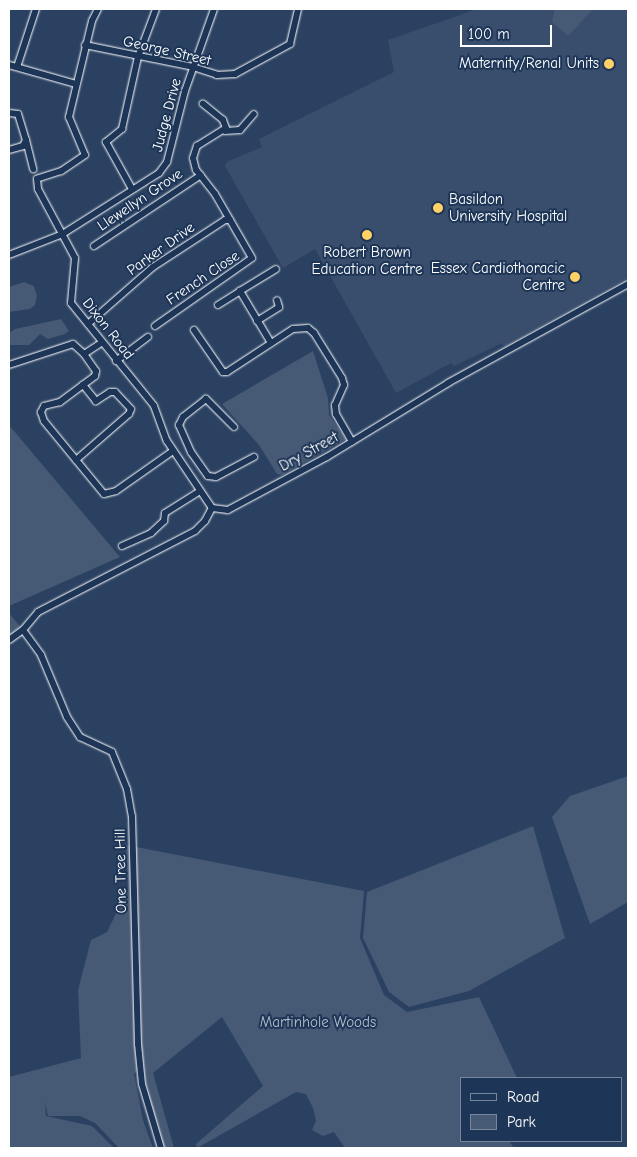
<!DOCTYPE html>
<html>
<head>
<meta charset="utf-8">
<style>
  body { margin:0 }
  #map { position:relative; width:637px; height:1157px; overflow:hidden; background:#2a4161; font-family:"Comic Neue",sans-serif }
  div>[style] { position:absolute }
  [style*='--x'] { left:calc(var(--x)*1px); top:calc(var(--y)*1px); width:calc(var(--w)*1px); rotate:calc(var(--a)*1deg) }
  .built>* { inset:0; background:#394e6c }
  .green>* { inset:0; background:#465975 }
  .roads { filter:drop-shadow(0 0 1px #fff) drop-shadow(0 0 1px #fff) }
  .street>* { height:6px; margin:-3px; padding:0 3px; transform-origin:3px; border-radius:3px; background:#1d3557 }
  .dots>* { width:14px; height:14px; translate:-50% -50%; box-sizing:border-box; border:2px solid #1d3557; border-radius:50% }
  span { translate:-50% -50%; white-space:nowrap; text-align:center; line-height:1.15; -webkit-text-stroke:4px #1d3557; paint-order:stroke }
  .street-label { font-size:15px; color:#fff }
  .poi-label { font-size:15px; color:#fff }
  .right { translate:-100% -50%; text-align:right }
  .left { translate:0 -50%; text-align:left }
  .park-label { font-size:15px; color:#b5bdc8 }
  .frame { position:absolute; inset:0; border:10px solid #fff; pointer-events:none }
  .legend { position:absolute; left:460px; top:1077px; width:162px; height:65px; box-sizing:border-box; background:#1d3557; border:1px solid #77869a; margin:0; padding:6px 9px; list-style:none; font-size:15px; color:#fff }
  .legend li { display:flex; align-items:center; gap:10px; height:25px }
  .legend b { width:25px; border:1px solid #77869a }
  .scale { position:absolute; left:460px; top:25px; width:92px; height:22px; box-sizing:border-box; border:2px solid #fff; border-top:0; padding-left:6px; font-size:15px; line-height:18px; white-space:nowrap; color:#fff; -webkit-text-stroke:4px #1d3557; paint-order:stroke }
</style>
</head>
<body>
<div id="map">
  <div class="built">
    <div style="clip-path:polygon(477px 9px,628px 9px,628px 278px,504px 347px,502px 343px,454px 366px,451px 363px,396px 393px,315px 249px,283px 268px,225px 166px,227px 162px,262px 147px,259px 139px,394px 72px,388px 40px)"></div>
  </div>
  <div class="green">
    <div style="clip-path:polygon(555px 9px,593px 9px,568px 36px,552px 22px)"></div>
    <div style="clip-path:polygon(24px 282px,34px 286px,37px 296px,35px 305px,30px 309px,9px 312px,9px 287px)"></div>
    <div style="clip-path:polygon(61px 319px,69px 331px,65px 334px,48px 339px,40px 334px,29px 345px,9px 345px,9px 333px,15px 329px)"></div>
    <div style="clip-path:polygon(313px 351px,328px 398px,329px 415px,346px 439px,282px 475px,277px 474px,259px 445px,222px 404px)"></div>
    <div style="clip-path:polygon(9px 425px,120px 557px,9px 606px)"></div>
    <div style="clip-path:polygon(9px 613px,23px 630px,9px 640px)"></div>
    <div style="clip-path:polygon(628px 776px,628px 902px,590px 924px,552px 817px,570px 796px)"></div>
    <div style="clip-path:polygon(533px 826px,565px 938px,469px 991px,409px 1007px,389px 992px,363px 938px,367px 892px)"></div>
    <div style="clip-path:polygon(126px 845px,364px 891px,360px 938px,384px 995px,407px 1012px,479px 997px,517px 1078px,461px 1078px,461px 1141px,509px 1141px,514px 1148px,345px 1148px,334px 1132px,323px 1136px,312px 1130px,316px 1121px,313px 1108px,306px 1094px,296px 1092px,197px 1148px,196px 1144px,263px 1086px,222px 1017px,153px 1073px,174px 1148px,160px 1148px,140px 1067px,134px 1074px,143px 1120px,153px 1148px,119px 1148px,95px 1123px,80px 1116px,48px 1116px,45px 1103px,46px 1116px,92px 1126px,114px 1148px,9px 1148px,9px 1077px,81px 1058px,78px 990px,91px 940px,107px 932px,128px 889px)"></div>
  </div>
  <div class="roads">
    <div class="street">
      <div style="--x:98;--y:9;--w:13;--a:117"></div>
      <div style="--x:92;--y:21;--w:99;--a:103.5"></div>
      <div style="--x:69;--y:117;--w:41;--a:67.2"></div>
      <div style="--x:85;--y:155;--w:29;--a:146"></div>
      <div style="--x:61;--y:171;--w:25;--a:162"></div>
      <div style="--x:37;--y:179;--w:10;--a:84"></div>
      <div style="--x:38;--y:189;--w:78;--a:61.8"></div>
      <div style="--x:75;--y:258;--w:45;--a:95.1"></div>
      <div style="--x:71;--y:303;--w:132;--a:51.1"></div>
      <div style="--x:154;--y:406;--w:37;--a:70"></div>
      <div style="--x:167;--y:441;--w:81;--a:56.1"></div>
      <div style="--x:85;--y:45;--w:110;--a:11.5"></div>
      <div style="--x:193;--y:67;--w:25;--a:18"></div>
      <div style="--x:217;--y:75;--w:18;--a:-3"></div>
      <div style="--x:235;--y:74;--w:63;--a:-28.6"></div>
      <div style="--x:290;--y:44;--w:36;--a:-77"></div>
      <div style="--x:9;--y:65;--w:70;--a:15.8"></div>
      <div style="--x:17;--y:67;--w:61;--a:-71.9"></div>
      <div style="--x:9;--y:113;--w:9;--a:6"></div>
      <div style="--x:18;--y:114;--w:27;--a:73"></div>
      <div style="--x:26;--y:140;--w:7;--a:117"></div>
      <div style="--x:23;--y:146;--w:15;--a:164"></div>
      <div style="--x:225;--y:131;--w:15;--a:-4"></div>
      <div style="--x:240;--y:130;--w:21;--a:-49"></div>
      <div style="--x:26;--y:140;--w:30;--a:76"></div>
      <div style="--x:132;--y:189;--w:54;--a:-119"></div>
      <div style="--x:106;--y:142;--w:21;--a:-39"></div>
      <div style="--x:122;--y:129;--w:74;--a:-77.5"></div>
      <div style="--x:138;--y:57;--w:51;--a:-69.4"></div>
      <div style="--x:61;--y:235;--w:116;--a:-32.3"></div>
      <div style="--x:159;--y:173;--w:14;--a:-54"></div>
      <div style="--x:167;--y:162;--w:73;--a:-75.8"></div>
      <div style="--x:185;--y:91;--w:87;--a:-70.5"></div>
      <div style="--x:94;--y:246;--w:128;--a:-33.6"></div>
      <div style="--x:9;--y:255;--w:55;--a:-21.4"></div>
      <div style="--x:218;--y:305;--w:26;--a:-32"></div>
      <div style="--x:257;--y:321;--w:26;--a:-32"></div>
      <div style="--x:279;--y:307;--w:7;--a:-106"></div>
      <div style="--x:88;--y:324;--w:86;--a:-41.2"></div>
      <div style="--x:153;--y:267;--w:86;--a:-33.1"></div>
      <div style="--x:225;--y:220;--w:5;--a:0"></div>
      <div style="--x:155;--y:326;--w:118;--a:-35"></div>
      <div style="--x:252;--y:258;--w:74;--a:-120"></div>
      <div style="--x:215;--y:194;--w:31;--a:-128"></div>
      <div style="--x:196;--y:170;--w:12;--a:-104"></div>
      <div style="--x:193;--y:158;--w:13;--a:-72"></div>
      <div style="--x:197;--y:146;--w:34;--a:-32"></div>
      <div style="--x:226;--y:128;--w:9;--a:-111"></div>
      <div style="--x:223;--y:120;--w:26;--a:-141"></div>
      <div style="--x:194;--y:330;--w:51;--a:55.4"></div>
      <div style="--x:223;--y:372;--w:4;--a:0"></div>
      <div style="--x:227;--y:372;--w:79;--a:-33.1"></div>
      <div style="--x:293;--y:329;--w:15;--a:-4"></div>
      <div style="--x:308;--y:328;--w:8;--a:40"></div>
      <div style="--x:314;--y:333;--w:53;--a:58.1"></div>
      <div style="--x:342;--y:378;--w:7;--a:74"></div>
      <div style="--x:344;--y:385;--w:22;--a:114"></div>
      <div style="--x:335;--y:405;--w:9;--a:84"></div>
      <div style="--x:336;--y:414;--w:32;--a:60"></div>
      <div style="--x:101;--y:343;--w:20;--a:147"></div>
      <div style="--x:84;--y:354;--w:21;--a:55"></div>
      <div style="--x:96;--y:371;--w:5;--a:101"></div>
      <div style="--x:95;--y:376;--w:44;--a:143.4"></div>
      <div style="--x:60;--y:402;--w:16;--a:166"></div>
      <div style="--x:44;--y:406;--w:7;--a:117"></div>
      <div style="--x:41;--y:412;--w:9;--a:72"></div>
      <div style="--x:44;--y:421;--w:94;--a:50.6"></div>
      <div style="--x:104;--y:494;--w:12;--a:-14"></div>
      <div style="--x:116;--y:491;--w:70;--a:-35.1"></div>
      <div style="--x:271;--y:343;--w:61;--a:-120.8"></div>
      <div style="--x:240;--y:291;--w:42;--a:-31.4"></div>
      <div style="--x:116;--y:361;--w:40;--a:-37"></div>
      <div style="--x:9;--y:365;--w:67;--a:-18.2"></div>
      <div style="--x:73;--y:344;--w:15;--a:42"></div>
      <div style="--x:234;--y:427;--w:40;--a:-135"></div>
      <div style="--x:206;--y:399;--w:29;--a:142"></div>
      <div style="--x:183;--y:417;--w:9;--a:117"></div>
      <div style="--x:179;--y:425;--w:30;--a:66"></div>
      <div style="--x:191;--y:452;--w:29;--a:55"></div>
      <div style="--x:208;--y:476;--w:8;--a:7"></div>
      <div style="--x:216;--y:477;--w:43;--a:-27.8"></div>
      <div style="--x:76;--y:460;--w:70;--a:-41"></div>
      <div style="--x:129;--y:414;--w:5;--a:-68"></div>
      <div style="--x:131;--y:409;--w:23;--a:-133"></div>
      <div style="--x:115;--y:392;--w:5;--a:180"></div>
      <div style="--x:110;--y:392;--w:17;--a:147"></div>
      <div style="--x:96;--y:401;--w:21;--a:-129"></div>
      <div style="--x:122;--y:546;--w:32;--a:-24"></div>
      <div style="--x:151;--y:533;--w:18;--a:-43"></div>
      <div style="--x:164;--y:521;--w:8;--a:-83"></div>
      <div style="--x:165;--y:513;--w:40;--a:-32"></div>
      <div style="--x:23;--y:630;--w:31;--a:54"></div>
      <div style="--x:41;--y:655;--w:67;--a:67.2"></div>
      <div style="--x:67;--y:717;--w:24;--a:57"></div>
      <div style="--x:80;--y:737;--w:35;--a:25"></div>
      <div style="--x:112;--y:752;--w:40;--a:68"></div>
      <div style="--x:127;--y:789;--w:27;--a:80"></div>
      <div style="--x:132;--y:816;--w:228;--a:88.5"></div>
      <div style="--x:138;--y:1044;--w:40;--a:84.3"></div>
      <div style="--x:142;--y:1084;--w:67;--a:73.5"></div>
      <div style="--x:9;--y:640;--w:17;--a:-36"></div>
      <div style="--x:23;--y:630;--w:23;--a:-50"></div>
      <div style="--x:38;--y:612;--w:177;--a:-27.3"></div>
      <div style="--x:195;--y:531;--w:14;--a:-45"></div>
      <div style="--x:205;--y:521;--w:15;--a:-62"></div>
      <div style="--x:212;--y:508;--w:16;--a:7"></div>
      <div style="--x:228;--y:510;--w:112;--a:-28.2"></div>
      <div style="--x:327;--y:457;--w:142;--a:-31.4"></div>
      <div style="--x:448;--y:383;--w:205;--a:-28.8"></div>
    </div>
  </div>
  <div class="dots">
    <div style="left:609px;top:64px;background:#ffd166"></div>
    <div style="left:438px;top:208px;background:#ffd166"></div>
    <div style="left:367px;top:235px;background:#ffd166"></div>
    <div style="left:575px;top:277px;background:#ffd166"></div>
  </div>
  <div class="street-label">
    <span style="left:167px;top:51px;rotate:13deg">George Street</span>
    <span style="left:167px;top:115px;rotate:-75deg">Judge Drive</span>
    <span style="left:140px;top:200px;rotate:-34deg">Llewellyn Grove</span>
    <span style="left:161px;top:249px;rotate:-36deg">Parker Drive</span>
    <span style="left:203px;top:278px;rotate:-34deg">French Close</span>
    <span style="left:108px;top:329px;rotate:52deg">Dixon Road</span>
    <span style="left:309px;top:452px;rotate:-29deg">Dry Street</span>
    <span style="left:121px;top:871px;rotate:-91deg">One Tree Hill</span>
  </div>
  <div class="poi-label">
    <span class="right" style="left:599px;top:64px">Maternity/Renal Units</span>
    <span class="left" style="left:449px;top:208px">Basildon<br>University Hospital</span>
    <span style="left:367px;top:261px">Robert Brown<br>Education Centre</span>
    <span class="right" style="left:565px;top:277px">Essex Cardiothoracic<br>Centre</span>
  </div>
  <div class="park-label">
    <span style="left:318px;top:1023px">Martinhole Woods</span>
  </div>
  <div class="frame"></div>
  <ul class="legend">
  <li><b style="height:6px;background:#1d3557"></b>Road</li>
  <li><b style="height:14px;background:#465975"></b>Park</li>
  </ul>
  <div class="scale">100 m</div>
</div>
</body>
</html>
